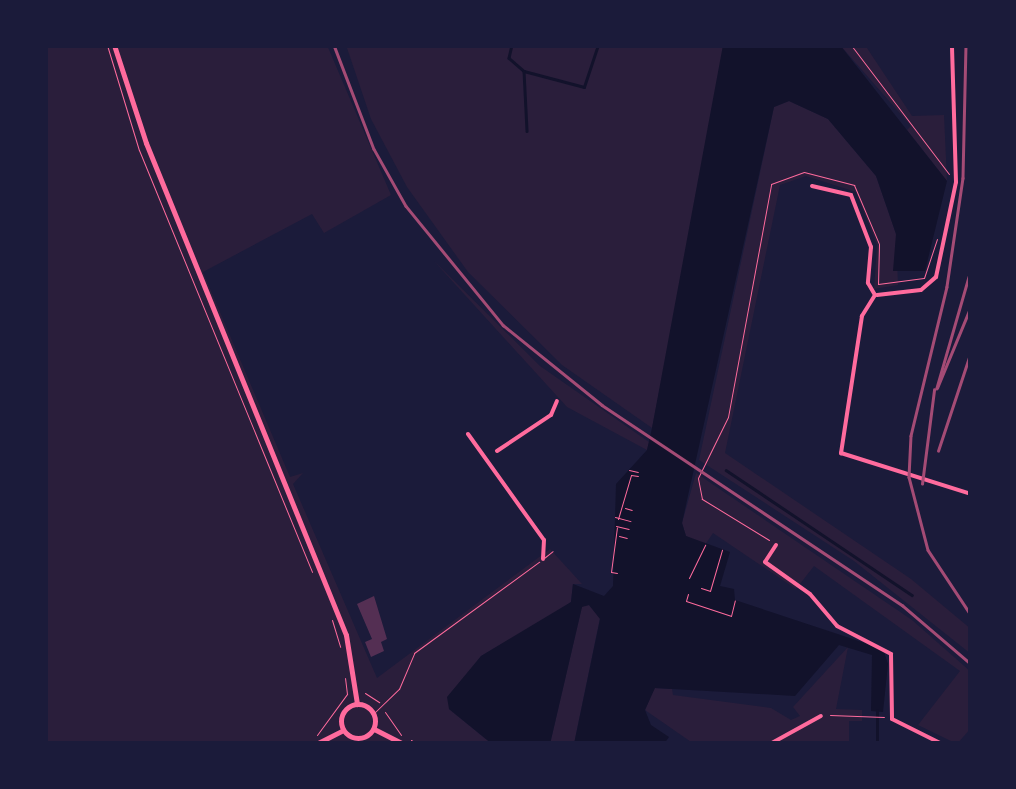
<!DOCTYPE html>
<html>
<head>
<meta charset="utf-8">
<style>
  body { margin:0 }
  #map { position:relative; width:1016px; height:789px; overflow:hidden; background:#1b1b3a; font-family:"Roboto Condensed",sans-serif }
  div>[style] { position:absolute }
  [style*='--x'] { left:calc(var(--x)*1px); top:calc(var(--y)*1px); width:calc(var(--w)*1px); rotate:calc(var(--a)*1deg) }
  .green>* { inset:0; background:#2a1e3b }
  .water>* { inset:0; background:#12122b }
  .stream>* { height:2.5px; margin:-1.25px; padding:0 1.25px; transform-origin:1.25px; border-radius:1.25px; background:#12122b }
  .building>* { inset:0; background:#542f53 }
  .path>* { height:1px; margin:-0.5px; padding:0 0.5px; transform-origin:0.5px; border-radius:0.5px; background:#ff6b9d }
  .service>* { height:1px; margin:-0.5px; padding:0 0.5px; transform-origin:0.5px; border-radius:0.5px; background:#ff6b9d }
  .minor>* { height:4px; margin:-2px; padding:0 2px; transform-origin:2px; border-radius:2px; background:#ff6b9d }
  .secondary>* { height:5px; margin:-2.5px; padding:0 2.5px; transform-origin:2.5px; border-radius:2.5px; background:#ff6b9d }
  .secondary>.ring { margin:-2.5px; padding:0; box-sizing:content-box; background:none; border:5px solid #ff6b9d; border-radius:50% }
  .tram>* { height:2.5px; margin:-1.25px; padding:0 1.25px; transform-origin:1.25px; border-radius:1.25px; background:#a44b75 }
  .rail>* { height:2.5px; margin:-1.25px; padding:0 1.25px; transform-origin:1.25px; border-radius:1.25px; background:#a44b75 }
  span { translate:-50% -50%; white-space:nowrap; text-align:center; line-height:1.15; -webkit-text-stroke:9px #1b1b3a; paint-order:stroke }
  .frame { position:absolute; inset:0; border:48px solid #1b1b3a; pointer-events:none }
</style>
</head>
<body>
<div id="map">
  <div class="green">
    <div style="clip-path:polygon(45px 45px,327px 45px,391px 195px,324px 233px,312px 214px,203px 272px,290px 477px,303px 473px,293px 484px,377px 678px,550px 549px,582px 584px,573px 584px,571px 602px,555px 614px,481px 656px,449px 709px,492px 744px,45px 744px)"></div>
    <div style="clip-path:polygon(346px 45px,729px 45px,652px 428px,562px 365px,468px 272px,407px 187px,371px 119px)"></div>
    <div style="clip-path:polygon(840px 45px,865px 45px,912px 116px,944px 115px,947px 181px,907px 130px,911px 126px)"></div>
    <div style="clip-path:polygon(789px 101px,828px 119px,876px 176px,896px 234px,898px 285px,874px 289px,877px 245px,856px 192px,806px 176px,780px 185px,725px 453px,911px 579px,971px 629px,971px 654px,854px 561px,699px 460px,774px 107px)"></div>
    <div style="clip-path:polygon(434px 261px,540px 366px,649px 442px,647px 450px,567px 407px)"></div>
    <div style="clip-path:polygon(696px 473px,912px 620px,971px 672px,971px 728px,957px 744px,918px 725px,960px 671px,814px 566px,796px 589px,713px 533px,705px 545px,686px 536px,682px 523px)"></div>
    <div style="clip-path:polygon(589px 605px,600px 618px,574px 744px,550px 744px,582px 606px)"></div>
    <div style="clip-path:polygon(848px 647px,836px 709px,862px 710px,862px 721px,849px 721px,849px 744px,694px 744px,645px 710px,654px 688px,672px 689px,673px 695px,771px 708px,791px 720px,800px 716px,793px 707px)"></div>
  </div>
  <div class="water">
    <div style="clip-path:polygon(723px 45px,840px 45px,947px 181px,925px 271px,893px 271px,896px 234px,876px 176px,828px 119px,789px 101px,774px 107px,682px 523px,686px 536px,730px 552px,720px 586px,734px 589px,735px 600px,883px 649px,888px 664px,883px 712px,871px 711px,872px 655px,839px 645px,795px 696px,655px 688px,645px 710px,651px 725px,669px 737px,664px 744px,574px 744px,600px 619px,589px 605px,582px 607px,550px 744px,492px 744px,449px 709px,447px 697px,481px 656px,571px 602px,573px 584px,604px 596px,613px 586px,616px 484px,647px 450px,652px 428px)"></div>
  </div>
  <div class="stream">
    <div style="--x:512;--y:45;--w:13;--a:103"></div>
    <div style="--x:509;--y:58;--w:20;--a:41"></div>
    <div style="--x:524;--y:71;--w:62;--a:14.9"></div>
    <div style="--x:584;--y:87;--w:44;--a:-71.6"></div>
    <div style="--x:524;--y:71;--w:60;--a:87.1"></div>
    <div style="--x:726;--y:470;--w:224;--a:33.9"></div>
    <div style="--x:877;--y:744;--w:33;--a:-90"></div>
  </div>
  <div class="building">
    <div style="clip-path:polygon(374px 596px,387px 639px,381px 642px,384px 651px,371px 657px,365px 642px,372px 639px,357px 604px)"></div>
  </div>
  <div class="path">
    <div style="--x:107;--y:45;--w:110;--a:73.1"></div>
    <div style="--x:139;--y:150;--w:456;--a:67.7"></div>
    <div style="--x:851;--y:45;--w:162;--a:52.8"></div>
    <div style="--x:629;--y:470;--w:9;--a:13"></div>
    <div style="--x:625;--y:508;--w:7;--a:16"></div>
    <div style="--x:615;--y:517;--w:16;--a:15"></div>
    <div style="--x:618;--y:519;--w:46;--a:-73.5"></div>
    <div style="--x:631;--y:475;--w:7;--a:8"></div>
    <div style="--x:616;--y:526;--w:13;--a:13"></div>
    <div style="--x:619;--y:536;--w:8;--a:14"></div>
    <div style="--x:769;--y:540;--w:79;--a:-148.5"></div>
    <div style="--x:702;--y:499;--w:21;--a:-101"></div>
    <div style="--x:698;--y:478;--w:68;--a:-63.8"></div>
    <div style="--x:728;--y:417;--w:237;--a:-79.5"></div>
    <div style="--x:771;--y:184;--w:35;--a:-20"></div>
    <div style="--x:804;--y:172;--w:52;--a:14.6"></div>
    <div style="--x:854;--y:185;--w:64;--a:67"></div>
    <div style="--x:879;--y:244;--w:40;--a:91.4"></div>
    <div style="--x:878;--y:284;--w:46;--a:-7.4"></div>
    <div style="--x:924;--y:278;--w:41;--a:-71.6"></div>
    <div style="--x:617;--y:573;--w:6;--a:-171"></div>
    <div style="--x:611;--y:572;--w:45;--a:-82.4"></div>
    <div style="--x:689;--y:578;--w:37;--a:-64"></div>
    <div style="--x:701;--y:588;--w:9;--a:18"></div>
    <div style="--x:710;--y:591;--w:43;--a:-73.7"></div>
    <div style="--x:688;--y:594;--w:7;--a:106"></div>
    <div style="--x:686;--y:601;--w:47;--a:18.4"></div>
    <div style="--x:731;--y:616;--w:16;--a:-76"></div>
    <div style="--x:332;--y:620;--w:28;--a:73"></div>
    <div style="--x:365;--y:693;--w:17;--a:33"></div>
    <div style="--x:385;--y:712;--w:28;--a:55"></div>
    <div style="--x:830;--y:715;--w:54;--a:2.1"></div>
    <div style="--x:317;--y:735;--w:51;--a:-53.8"></div>
    <div style="--x:347;--y:694;--w:16;--a:-97"></div>
    <div style="--x:411;--y:740;--w:7;--a:34"></div>
    <div style="--x:370;--y:744;--w:4;--a:0"></div>
  </div>
  <div class="service">
    <div style="--x:544;--y:558;--w:11;--a:-38"></div>
    <div style="--x:374;--y:713;--w:35;--a:-44"></div>
    <div style="--x:399;--y:689;--w:39;--a:-67"></div>
    <div style="--x:414;--y:653;--w:155;--a:-36.1"></div>
  </div>
  <div class="minor">
    <div style="--x:812;--y:186;--w:40;--a:13"></div>
    <div style="--x:851;--y:195;--w:56;--a:69"></div>
    <div style="--x:871;--y:247;--w:36;--a:95"></div>
    <div style="--x:868;--y:283;--w:14;--a:60"></div>
    <div style="--x:875;--y:295;--w:25;--a:122"></div>
    <div style="--x:862;--y:316;--w:139;--a:98.7"></div>
    <div style="--x:841;--y:453;--w:136;--a:17.5"></div>
    <div style="--x:877;--y:295;--w:44;--a:-6.5"></div>
    <div style="--x:921;--y:290;--w:20;--a:-41"></div>
    <div style="--x:936;--y:277;--w:97;--a:-78.1"></div>
    <div style="--x:956;--y:182;--w:137;--a:-91.7"></div>
    <div style="--x:468;--y:434;--w:130;--a:54.4"></div>
    <div style="--x:544;--y:540;--w:19;--a:93"></div>
    <div style="--x:497;--y:451;--w:65;--a:-33.7"></div>
    <div style="--x:551;--y:415;--w:15;--a:-67"></div>
    <div style="--x:776;--y:545;--w:20;--a:123"></div>
    <div style="--x:765;--y:562;--w:55;--a:35.4"></div>
    <div style="--x:810;--y:594;--w:42;--a:49.8"></div>
    <div style="--x:837;--y:626;--w:61;--a:27.4"></div>
    <div style="--x:891;--y:654;--w:65;--a:89.1"></div>
    <div style="--x:892;--y:719;--w:56;--a:26.6"></div>
    <div style="--x:770;--y:744;--w:58;--a:-28.8"></div>
  </div>
  <div class="secondary">
    <div style="--x:114;--y:45;--w:103;--a:71.9"></div>
    <div style="--x:146;--y:143;--w:531;--a:67.88"></div>
    <div style="--x:346;--y:635;--w:70;--a:80.9"></div>
    <div class="ring" style="left:341px;top:704px;width:29px;height:29px"></div>
    <div style="--x:374;--y:729;--w:33;--a:27"></div>
    <div style="--x:316;--y:744;--w:30;--a:-27"></div>
  </div>
  <div class="tram">
    <div style="--x:334;--y:45;--w:111;--a:69"></div>
    <div style="--x:374;--y:149;--w:65;--a:60.7"></div>
    <div style="--x:406;--y:206;--w:154;--a:50.8"></div>
    <div style="--x:503;--y:325;--w:127;--a:38.9"></div>
    <div style="--x:602;--y:405;--w:361;--a:33.7"></div>
    <div style="--x:902;--y:605;--w:91;--a:40.5"></div>
  </div>
  <div class="rail">
    <div style="--x:966;--y:45;--w:133;--a:91.3"></div>
    <div style="--x:963;--y:178;--w:110;--a:98.4"></div>
    <div style="--x:947;--y:287;--w:153;--a:103.6"></div>
    <div style="--x:911;--y:436;--w:41;--a:92.8"></div>
    <div style="--x:909;--y:477;--w:75;--a:75.4"></div>
    <div style="--x:928;--y:550;--w:78;--a:56.5"></div>
    <div style="--x:969;--y:277;--w:116;--a:106.1"></div>
    <div style="--x:937;--y:388;--w:89;--a:-67.5"></div>
    <div style="--x:938;--y:451;--w:105;--a:-71.7"></div>
    <div style="--x:922;--y:484;--w:95;--a:-82.7"></div>
  </div>
  <div class="frame"></div>
</div>
</body>
</html>
